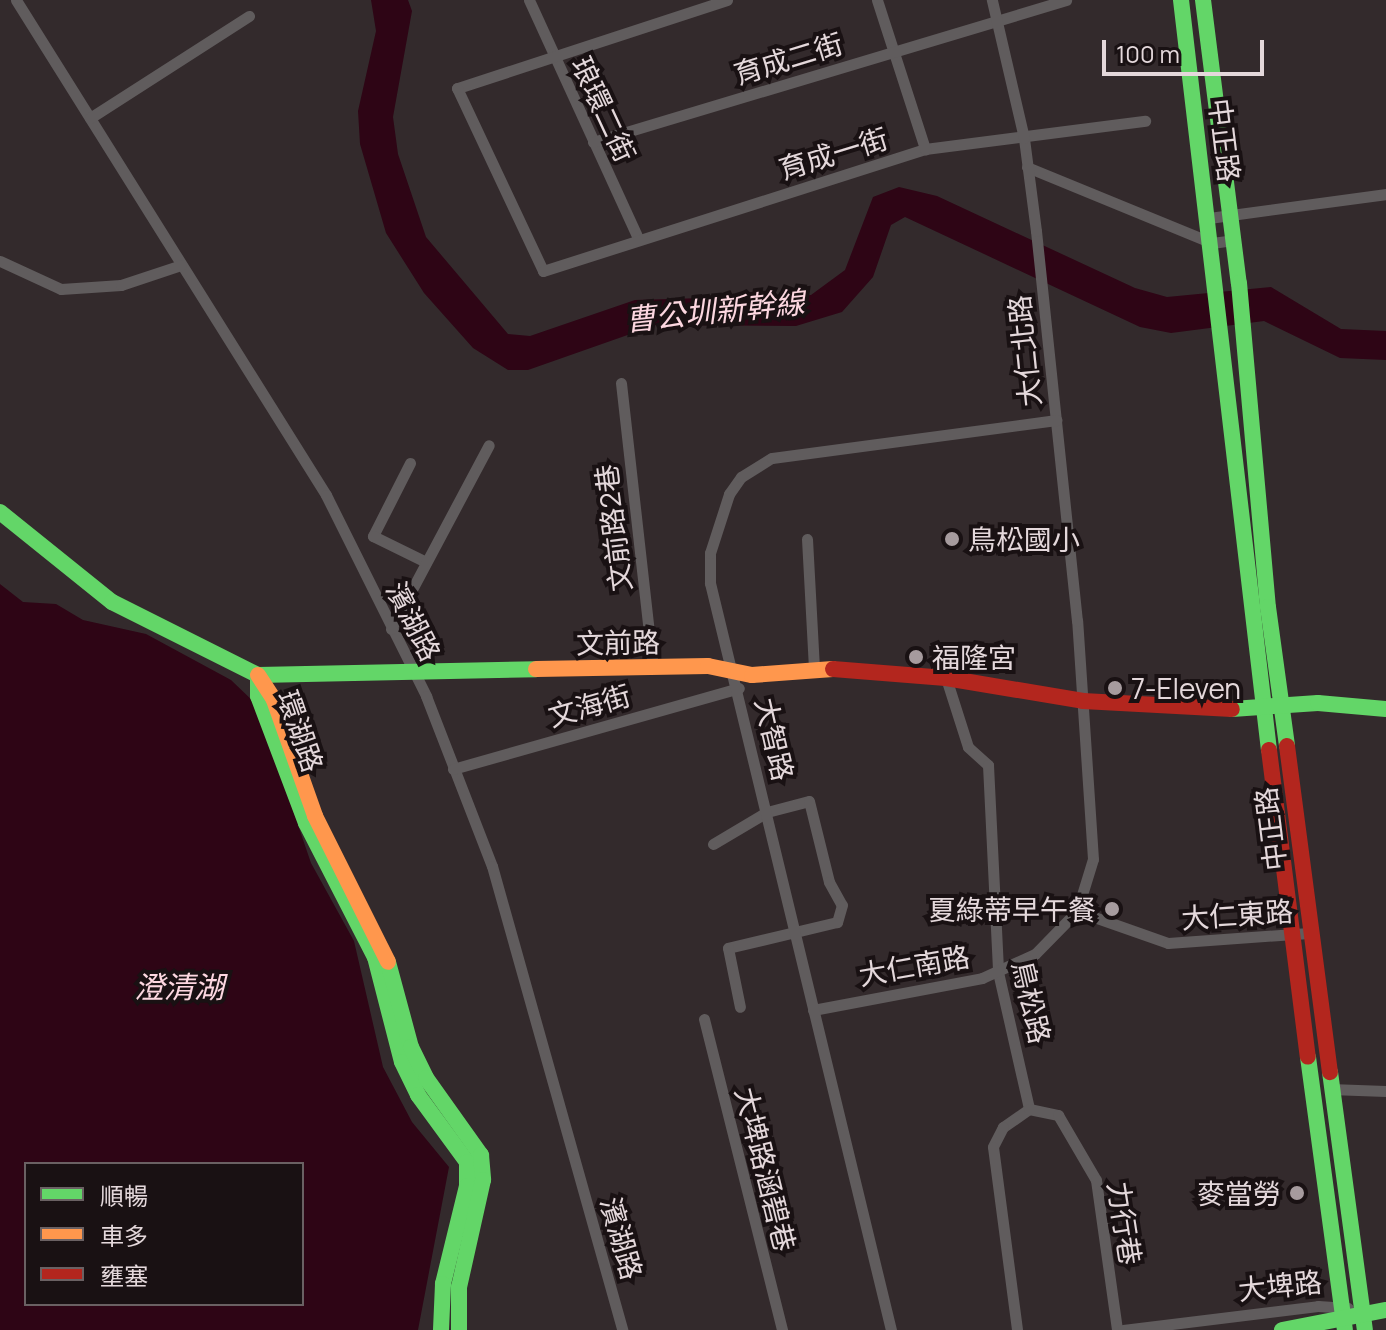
<!DOCTYPE html>
<html>
<head>
<meta charset="utf-8">
<style>
  body { margin:0 }
  #map { position:relative; width:1386px; height:1330px; overflow:hidden; background:#332a2c; font-family:Manrope,"Noto Sans TC",sans-serif }
  div>[style] { position:absolute }
  [style*='--x'] { left:calc(var(--x)*1px); top:calc(var(--y)*1px); width:calc(var(--w)*1px); rotate:calc(var(--a)*1deg) }
  .water>* { inset:0; background:#2e0515 }
  .street>* { height:11px; margin:-5.5px; padding:0 5.5px; transform-origin:5.5px; border-radius:5.5px; background:#605c5d }
  .fast>* { height:16px; margin:-8px; padding:0 8px; transform-origin:8px; border-radius:8px; background:#63d668 }
  .slow>* { height:16px; margin:-8px; padding:0 8px; transform-origin:8px; border-radius:8px; background:#ff974d }
  .jam>* { height:16px; margin:-8px; padding:0 8px; transform-origin:8px; border-radius:8px; background:#b3261e }
  .dots>* { width:22px; height:22px; translate:-50% -50%; box-sizing:border-box; border:4px solid #191113; border-radius:50% }
  span { translate:-50% -50%; white-space:nowrap; text-align:center; line-height:1.15; -webkit-text-stroke:8px #191113; paint-order:stroke }
  .street-label { font-size:28px; color:#e4d8db }
  .poi-label { font-size:28px; color:#e4d8db }
  .left { translate:0 -50%; text-align:left }
  .right { translate:-100% -50%; text-align:right }
  .water-label { font-size:30px; color:#fcd7e0; font-style:italic }
  .legend { position:absolute; left:24px; top:1162px; width:280px; height:144px; box-sizing:border-box; background:#191113; border:2px solid #6a6163; margin:0; padding:10px 14px; list-style:none; font-size:24px; color:#e4d8db }
  .legend li { display:flex; align-items:center; gap:16px; height:40px }
  .legend b { width:40px; border:2px solid #6a6163 }
  .scale { position:absolute; left:1102px; top:40px; width:162px; height:36px; box-sizing:border-box; border:4px solid #e4d8db; border-top:0; padding-left:10px; font-size:24px; line-height:28px; white-space:nowrap; color:#e4d8db; -webkit-text-stroke:6px #191113; paint-order:stroke }
</style>
</head>
<body>
<div id="map">
  <div class="water">
    <div style="clip-path:polygon(371px 0,408px 0,412px 11px,393px 117px,398px 154px,426px 237px,508px 334px,530px 336px,635px 300px,811px 295px,845px 270px,873px 197px,899px 187px,937px 196px,1135px 288px,1167px 297px,1271px 287px,1341px 329px,1386px 331px,1386px 360px,1340px 358px,1264px 321px,1171px 333px,1140px 327px,905px 217px,891px 225px,873px 277px,842px 312px,796px 326px,656px 325px,528px 370px,508px 370px,473px 348px,424px 293px,386px 233px,360px 144px,358px 111px,376px 31px)"></div>
    <div style="clip-path:polygon(evenodd,0 584px,23px 602px,56px 604px,83px 620px,146px 634px,231px 680px,257px 705px,311px 863px,354px 941px,383px 1067px,412px 1122px,449px 1167px,418px 1330px,0 1330px,0 584px,26px 1164px,302px 1164px,302px 1304px,26px 1304px,26px 1164px)"></div>
  </div>
  <div class="street">
    <div style="--x:16;--y:0;--w:584;--a:57.94"></div>
    <div style="--x:326;--y:495;--w:225;--a:63.5"></div>
    <div style="--x:426;--y:696;--w:182;--a:68.8"></div>
    <div style="--x:492;--y:866;--w:482;--a:74.3"></div>
    <div style="--x:529;--y:0;--w:262;--a:65.4"></div>
    <div style="--x:727;--y:0;--w:284;--a:161.9"></div>
    <div style="--x:457;--y:88;--w:202;--a:64.8"></div>
    <div style="--x:543;--y:271;--w:401;--a:-17.7"></div>
    <div style="--x:925;--y:149;--w:222;--a:-7.3"></div>
    <div style="--x:877;--y:0;--w:157;--a:72.1"></div>
    <div style="--x:90;--y:118;--w:189;--a:-32.7"></div>
    <div style="--x:593;--y:142;--w:494;--a:-16.7"></div>
    <div style="--x:1027;--y:167;--w:200;--a:22.3"></div>
    <div style="--x:1212;--y:243;--w:21;--a:-8"></div>
    <div style="--x:1209;--y:218;--w:179;--a:-7.7"></div>
    <div style="--x:0;--y:261;--w:67;--a:24.7"></div>
    <div style="--x:61;--y:289;--w:60;--a:-3.8"></div>
    <div style="--x:121;--y:285;--w:63;--a:-18.4"></div>
    <div style="--x:621;--y:383;--w:287;--a:83.6"></div>
    <div style="--x:410;--y:463;--w:82;--a:116.9"></div>
    <div style="--x:373;--y:536;--w:59;--a:26.1"></div>
    <div style="--x:807;--y:539;--w:129;--a:86.9"></div>
    <div style="--x:391;--y:629;--w:208;--a:-62"></div>
    <div style="--x:946;--y:678;--w:72;--a:72.3"></div>
    <div style="--x:968;--y:747;--w:27;--a:42"></div>
    <div style="--x:988;--y:765;--w:207;--a:87.2"></div>
    <div style="--x:998;--y:972;--w:140;--a:77.2"></div>
    <div style="--x:1029;--y:1109;--w:32;--a:145"></div>
    <div style="--x:1003;--y:1127;--w:22;--a:117"></div>
    <div style="--x:993;--y:1147;--w:185;--a:82.5"></div>
    <div style="--x:453;--y:769;--w:297;--a:-15.8"></div>
    <div style="--x:713;--y:844;--w:63;--a:-30.7"></div>
    <div style="--x:767;--y:812;--w:43;--a:-14.7"></div>
    <div style="--x:809;--y:801;--w:83;--a:76.1"></div>
    <div style="--x:829;--y:882;--w:26;--a:61"></div>
    <div style="--x:842;--y:905;--w:18;--a:106"></div>
    <div style="--x:837;--y:922;--w:112;--a:166.6"></div>
    <div style="--x:728;--y:948;--w:60;--a:78.5"></div>
    <div style="--x:1077;--y:911;--w:96;--a:19.4"></div>
    <div style="--x:1168;--y:943;--w:141;--a:-4.1"></div>
    <div style="--x:813;--y:1010;--w:172;--a:-10.7"></div>
    <div style="--x:982;--y:978;--w:58;--a:-24.4"></div>
    <div style="--x:1035;--y:954;--w:60;--a:-45.7"></div>
    <div style="--x:1077;--y:911;--w:54;--a:-72.9"></div>
    <div style="--x:1093;--y:859;--w:239;--a:-93.8"></div>
    <div style="--x:1077;--y:621;--w:392;--a:-96"></div>
    <div style="--x:1036;--y:231;--w:94;--a:-97.4"></div>
    <div style="--x:1024;--y:138;--w:142;--a:-103.1"></div>
    <div style="--x:704;--y:1019;--w:321;--a:75.9"></div>
    <div style="--x:1330;--y:1089;--w:56;--a:2"></div>
    <div style="--x:1029;--y:1109;--w:30;--a:12"></div>
    <div style="--x:1058;--y:1115;--w:75;--a:59.7"></div>
    <div style="--x:1096;--y:1180;--w:151;--a:82"></div>
    <div style="--x:891;--y:1330;--w:769;--a:-103.62"></div>
    <div style="--x:710;--y:583;--w:30;--a:-90"></div>
    <div style="--x:710;--y:553;--w:62;--a:-72.1"></div>
    <div style="--x:729;--y:494;--w:21;--a:-55"></div>
    <div style="--x:741;--y:477;--w:36;--a:-32"></div>
    <div style="--x:772;--y:458;--w:287;--a:-7.6"></div>
    <div style="--x:1123;--y:1330;--w:196;--a:-7"></div>
    <div style="--x:1318;--y:1306;--w:30;--a:4"></div>
  </div>
  <div class="fast">
    <div style="--x:1181;--y:0;--w:755;--a:83.31"></div>
    <div style="--x:1203;--y:0;--w:285;--a:82.8"></div>
    <div style="--x:1239;--y:283;--w:325;--a:84.9"></div>
    <div style="--x:1268;--y:607;--w:140;--a:82.2"></div>
    <div style="--x:0;--y:512;--w:144;--a:38.8"></div>
    <div style="--x:112;--y:602;--w:163;--a:26.6"></div>
    <div style="--x:258;--y:675;--w:278;--a:-1.2"></div>
    <div style="--x:258;--y:675;--w:21;--a:90"></div>
    <div style="--x:258;--y:696;--w:136;--a:69.3"></div>
    <div style="--x:306;--y:823;--w:151;--a:62.8"></div>
    <div style="--x:375;--y:957;--w:108;--a:75.6"></div>
    <div style="--x:402;--y:1062;--w:37;--a:64"></div>
    <div style="--x:418;--y:1095;--w:83;--a:53.8"></div>
    <div style="--x:467;--y:1162;--w:24;--a:90"></div>
    <div style="--x:467;--y:1186;--w:101;--a:103.8"></div>
    <div style="--x:443;--y:1284;--w:46;--a:92.5"></div>
    <div style="--x:1232;--y:709;--w:86;--a:-4"></div>
    <div style="--x:1318;--y:703;--w:68;--a:5"></div>
    <div style="--x:388;--y:962;--w:88;--a:74.9"></div>
    <div style="--x:411;--y:1047;--w:34;--a:64"></div>
    <div style="--x:426;--y:1078;--w:95;--a:54.5"></div>
    <div style="--x:481;--y:1155;--w:25;--a:85"></div>
    <div style="--x:483;--y:1180;--w:110;--a:102.6"></div>
    <div style="--x:459;--y:1287;--w:43;--a:90"></div>
    <div style="--x:1308;--y:1057;--w:275;--a:82.3"></div>
    <div style="--x:1330;--y:1072;--w:260;--a:82.3"></div>
    <div style="--x:1282;--y:1330;--w:106;--a:-10.9"></div>
  </div>
  <div class="slow">
    <div style="--x:536;--y:669;--w:172;--a:-1"></div>
    <div style="--x:708;--y:666;--w:45;--a:11.6"></div>
    <div style="--x:752;--y:675;--w:81;--a:-4.2"></div>
    <div style="--x:258;--y:675;--w:30;--a:57"></div>
    <div style="--x:274;--y:700;--w:123;--a:70.5"></div>
    <div style="--x:315;--y:816;--w:163;--a:63.4"></div>
  </div>
  <div class="jam">
    <div style="--x:833;--y:669;--w:113;--a:4.6"></div>
    <div style="--x:946;--y:678;--w:139;--a:9.5"></div>
    <div style="--x:1083;--y:701;--w:149;--a:3.1"></div>
    <div style="--x:1287;--y:746;--w:329;--a:82.5"></div>
    <div style="--x:1269;--y:750;--w:309;--a:82.8"></div>
  </div>
  <div class="dots">
    <div style="left:952px;top:539px;background:#a69b9e"></div>
    <div style="left:916px;top:657px;background:#a69b9e"></div>
    <div style="left:1115px;top:688px;background:#a69b9e"></div>
    <div style="left:1112px;top:909px;background:#a69b9e"></div>
    <div style="left:1297px;top:1193px;background:#a69b9e"></div>
  </div>
  <div class="street-label">
    <span style="left:788px;top:58px;rotate:-17deg">育成二街</span>
    <span style="left:604px;top:109px;rotate:65deg">琅環二街</span>
    <span style="left:1225px;top:140px;rotate:83deg">中正路</span>
    <span style="left:833px;top:153px;rotate:-17deg">育成一街</span>
    <span style="left:1024px;top:351px;rotate:-96deg">大仁北路</span>
    <span style="left:613px;top:528px;rotate:-97deg">文前路2巷</span>
    <span style="left:414px;top:621px;rotate:63deg">濱湖路</span>
    <span style="left:618px;top:642px;rotate:-1deg">文前路</span>
    <span style="left:589px;top:705px;rotate:-16deg">文海街</span>
    <span style="left:301px;top:731px;rotate:71deg">環湖路</span>
    <span style="left:775px;top:739px;rotate:77deg">大智路</span>
    <span style="left:1270px;top:829px;rotate:-97deg">中正路</span>
    <span style="left:1237px;top:914px;rotate:-4deg">大仁東路</span>
    <span style="left:914px;top:965px;rotate:-10deg">大仁南路</span>
    <span style="left:1032px;top:1002px;rotate:77deg">鳥松路</span>
    <span style="left:766px;top:1169px;rotate:76deg">大埤路涵碧巷</span>
    <span style="left:1125px;top:1223px;rotate:81deg">力行巷</span>
    <span style="left:622px;top:1238px;rotate:74deg">濱湖路</span>
    <span style="left:1280px;top:1285px;rotate:-6deg">大埤路</span>
  </div>
  <div class="poi-label">
    <span class="left" style="left:968px;top:539px">鳥松國小</span>
    <span class="left" style="left:932px;top:657px">福隆宮</span>
    <span class="left" style="left:1131px;top:688px">7-Eleven</span>
    <span class="right" style="left:1096px;top:909px">夏綠蒂早午餐</span>
    <span class="right" style="left:1281px;top:1193px">麥當勞</span>
  </div>
  <div class="water-label">
    <span style="left:715px;top:311px;rotate:-6deg">曹公圳新幹線</span>
    <span style="left:179px;top:987px">澄清湖</span>
  </div>
  <ul class="legend">
  <li><b style="height:10px;background:#63d668"></b>順暢</li>
  <li><b style="height:10px;background:#ff974d"></b>車多</li>
  <li><b style="height:10px;background:#b3261e"></b>壅塞</li>
  </ul>
  <div class="scale">100 m</div>
</div>
</body>
</html>
